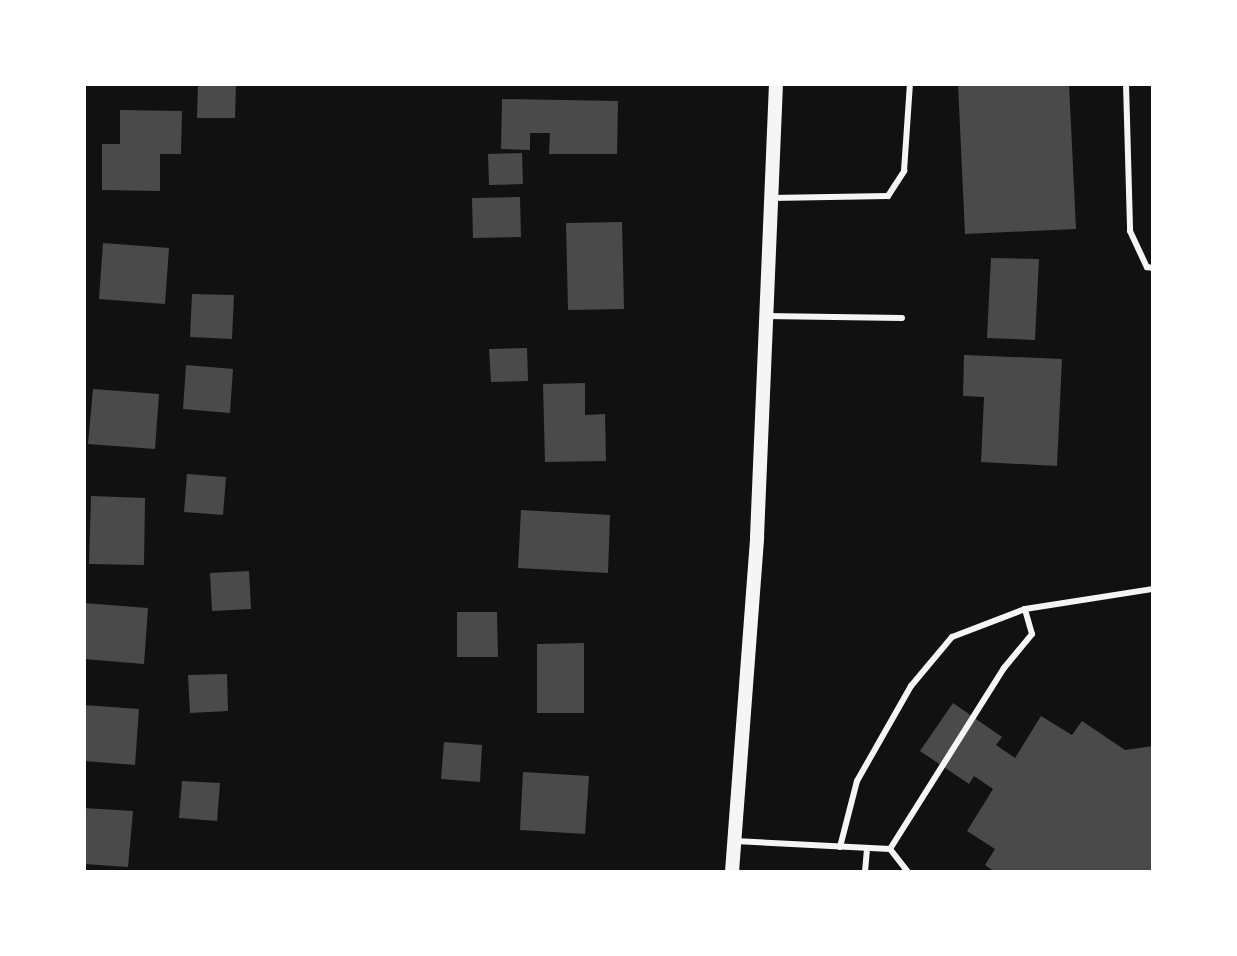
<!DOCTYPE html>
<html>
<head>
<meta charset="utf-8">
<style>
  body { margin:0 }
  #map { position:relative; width:1237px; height:956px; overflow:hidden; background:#111; font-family:"Archivo Narrow",sans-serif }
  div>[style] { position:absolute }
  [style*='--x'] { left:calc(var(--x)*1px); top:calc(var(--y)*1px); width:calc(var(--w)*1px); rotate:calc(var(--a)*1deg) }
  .building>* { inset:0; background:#4a4a4a }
  .service>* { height:6px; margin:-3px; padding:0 3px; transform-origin:3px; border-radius:3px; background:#f5f5f5 }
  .tertiary>* { height:14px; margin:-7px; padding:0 7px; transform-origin:7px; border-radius:7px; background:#f5f5f5 }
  span { translate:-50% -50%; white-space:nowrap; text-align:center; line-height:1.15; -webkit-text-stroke:6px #fff; paint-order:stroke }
  .frame { position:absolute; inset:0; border:86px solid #fff; pointer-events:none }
</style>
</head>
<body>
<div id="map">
  <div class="building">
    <div style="clip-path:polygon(198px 84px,236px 84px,235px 118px,197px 118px)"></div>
    <div style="clip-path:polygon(958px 84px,1069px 84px,1076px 229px,965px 234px)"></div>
    <div style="clip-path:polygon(502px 99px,618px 101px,617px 154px,549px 154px,550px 133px,530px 133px,530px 150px,501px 149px)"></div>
    <div style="clip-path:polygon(120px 110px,182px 111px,181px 154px,160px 154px,160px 191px,102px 190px,102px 144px,120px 144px)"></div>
    <div style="clip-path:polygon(522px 153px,523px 184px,489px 185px,488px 154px)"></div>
    <div style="clip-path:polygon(520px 197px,521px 237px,473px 238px,472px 198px)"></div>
    <div style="clip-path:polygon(622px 222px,624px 309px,568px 310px,566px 223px)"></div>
    <div style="clip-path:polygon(103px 243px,169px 248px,165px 304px,99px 299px)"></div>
    <div style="clip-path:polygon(991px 258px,1039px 259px,1035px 340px,987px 338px)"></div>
    <div style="clip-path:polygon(192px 294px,234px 295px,232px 339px,190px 337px)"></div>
    <div style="clip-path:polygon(527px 348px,528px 381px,491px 382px,489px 349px)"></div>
    <div style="clip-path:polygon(964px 355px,1062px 359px,1057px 466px,981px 462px,984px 397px,963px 396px)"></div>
    <div style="clip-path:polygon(186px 365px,233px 369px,230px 413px,183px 409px)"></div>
    <div style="clip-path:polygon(585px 383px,585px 415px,605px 414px,606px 461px,545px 462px,543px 384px)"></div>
    <div style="clip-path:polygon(93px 389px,159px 394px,155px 449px,88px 444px)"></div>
    <div style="clip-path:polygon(187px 474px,226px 477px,223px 515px,184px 512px)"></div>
    <div style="clip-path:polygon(91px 496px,145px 498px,144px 565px,89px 564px)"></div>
    <div style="clip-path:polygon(521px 510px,610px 515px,608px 573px,518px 568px)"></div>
    <div style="clip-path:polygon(249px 571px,251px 609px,212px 611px,210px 573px)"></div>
    <div style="clip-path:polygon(84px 603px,148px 608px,144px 664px,84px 659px)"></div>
    <div style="clip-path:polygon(457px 612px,497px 612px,498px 657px,457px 657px)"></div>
    <div style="clip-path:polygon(584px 643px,584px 713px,537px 713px,537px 644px)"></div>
    <div style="clip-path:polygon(227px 674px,228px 711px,190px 713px,188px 675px)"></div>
    <div style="clip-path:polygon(953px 703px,1002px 737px,996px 745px,1015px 758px,1041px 716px,1072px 735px,1082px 721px,1125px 750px,1153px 746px,1153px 872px,995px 872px,985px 865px,995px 849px,967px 831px,993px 789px,974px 776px,969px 784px,920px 751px)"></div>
    <div style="clip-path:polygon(84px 705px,139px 709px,135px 765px,84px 761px)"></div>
    <div style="clip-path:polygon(444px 742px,482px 745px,480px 782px,441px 779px)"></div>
    <div style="clip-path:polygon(523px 772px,589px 776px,585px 834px,520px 830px)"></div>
    <div style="clip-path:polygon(182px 781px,220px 783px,217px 821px,179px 818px)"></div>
    <div style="clip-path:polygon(84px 808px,133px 811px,128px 867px,84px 864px)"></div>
  </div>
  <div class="service">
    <div style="--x:1126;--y:84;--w:147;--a:88.4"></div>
    <div style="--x:1130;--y:231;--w:40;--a:65"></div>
    <div style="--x:1147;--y:267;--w:6;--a:9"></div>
    <div style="--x:771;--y:198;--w:117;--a:-1"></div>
    <div style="--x:888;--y:196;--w:30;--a:-57"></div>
    <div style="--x:904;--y:171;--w:87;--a:-86.1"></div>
    <div style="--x:766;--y:316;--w:136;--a:0.8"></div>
    <div style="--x:735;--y:841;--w:155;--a:3"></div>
    <div style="--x:890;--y:849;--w:29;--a:52"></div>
    <div style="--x:840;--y:847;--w:68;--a:-75.6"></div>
    <div style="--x:857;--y:781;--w:109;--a:-60.4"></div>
    <div style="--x:911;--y:686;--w:64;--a:-50.1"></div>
    <div style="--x:952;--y:637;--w:78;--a:-21"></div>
    <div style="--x:1025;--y:609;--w:130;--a:-8.9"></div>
    <div style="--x:890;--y:849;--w:214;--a:-57.8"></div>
    <div style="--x:1004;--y:668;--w:44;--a:-50.5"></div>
    <div style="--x:1032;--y:634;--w:26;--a:-106"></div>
    <div style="--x:865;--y:872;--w:24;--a:-85"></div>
  </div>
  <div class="tertiary">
    <div style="--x:732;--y:872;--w:336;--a:-85.7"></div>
    <div style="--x:757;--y:537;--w:453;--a:-87.6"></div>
  </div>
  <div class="frame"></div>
</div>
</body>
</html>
